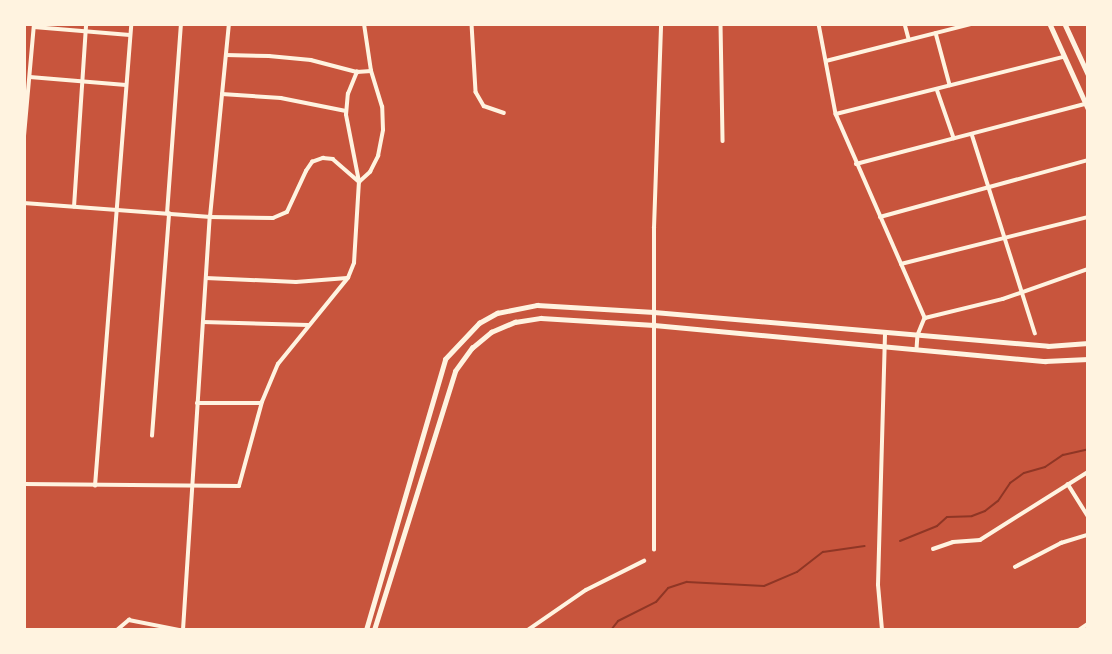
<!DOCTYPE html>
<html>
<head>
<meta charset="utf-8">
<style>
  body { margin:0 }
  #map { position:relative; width:1112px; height:654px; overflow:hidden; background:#c8553d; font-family:"DM Sans",sans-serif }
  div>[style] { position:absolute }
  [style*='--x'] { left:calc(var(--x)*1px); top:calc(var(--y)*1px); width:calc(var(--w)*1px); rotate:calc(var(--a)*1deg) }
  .stream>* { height:2px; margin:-1px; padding:0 1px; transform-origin:1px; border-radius:1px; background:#8f3625 }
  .minor>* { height:3.5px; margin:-1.75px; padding:0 1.75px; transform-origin:1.75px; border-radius:1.75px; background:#fff3e0 }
  .tertiary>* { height:4.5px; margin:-2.25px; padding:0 2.25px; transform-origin:2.25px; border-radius:2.25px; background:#fff3e0 }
  .secondary>* { height:4.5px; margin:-2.25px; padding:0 2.25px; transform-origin:2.25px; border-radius:2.25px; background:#fff3e0 }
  span { translate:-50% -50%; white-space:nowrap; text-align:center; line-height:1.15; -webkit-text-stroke:6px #fff3e0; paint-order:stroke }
  .frame { position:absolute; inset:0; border:26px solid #fff3e0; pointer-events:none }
</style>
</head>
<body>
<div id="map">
  <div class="stream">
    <div style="--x:900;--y:541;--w:40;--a:-22"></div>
    <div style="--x:937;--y:526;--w:13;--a:-42"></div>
    <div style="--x:947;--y:517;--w:25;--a:-2"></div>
    <div style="--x:972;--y:516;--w:14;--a:-21"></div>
    <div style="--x:985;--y:511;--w:16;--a:-38"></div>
    <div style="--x:998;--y:501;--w:22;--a:-56"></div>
    <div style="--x:1010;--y:483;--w:17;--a:-36"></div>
    <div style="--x:1024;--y:473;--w:22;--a:-16"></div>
    <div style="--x:1045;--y:467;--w:22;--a:-34"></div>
    <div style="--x:1063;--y:455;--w:26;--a:-13"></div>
    <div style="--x:611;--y:630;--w:11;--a:-52"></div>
    <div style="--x:618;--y:621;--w:42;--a:-26.6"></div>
    <div style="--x:656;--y:602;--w:18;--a:-49"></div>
    <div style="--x:668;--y:588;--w:20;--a:-18"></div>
    <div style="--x:687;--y:582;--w:77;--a:3"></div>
    <div style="--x:764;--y:586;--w:36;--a:-23"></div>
    <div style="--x:797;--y:572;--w:33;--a:-38"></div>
    <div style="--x:823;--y:552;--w:42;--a:-8.1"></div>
  </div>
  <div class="minor">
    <div style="--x:472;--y:24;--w:68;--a:86.6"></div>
    <div style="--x:476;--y:92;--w:16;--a:60"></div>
    <div style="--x:484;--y:106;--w:21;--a:19"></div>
    <div style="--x:721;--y:24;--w:117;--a:89"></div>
    <div style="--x:819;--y:24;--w:92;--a:79.3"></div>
    <div style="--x:836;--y:114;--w:223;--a:66.4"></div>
    <div style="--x:925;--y:318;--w:18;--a:112"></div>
    <div style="--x:918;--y:335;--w:13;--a:94"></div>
    <div style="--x:905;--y:24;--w:16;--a:75"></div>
    <div style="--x:34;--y:27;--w:96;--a:4.8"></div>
    <div style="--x:936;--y:33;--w:54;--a:74.9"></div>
    <div style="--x:226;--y:55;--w:43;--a:1.3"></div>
    <div style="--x:269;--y:56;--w:42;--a:5.4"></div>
    <div style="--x:311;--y:60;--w:48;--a:14.6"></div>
    <div style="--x:357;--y:72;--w:14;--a:-4"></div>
    <div style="--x:826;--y:61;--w:150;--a:-14.3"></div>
    <div style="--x:30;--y:77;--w:96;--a:4.8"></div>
    <div style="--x:937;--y:89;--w:52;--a:70.9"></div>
    <div style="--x:222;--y:94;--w:59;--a:3.9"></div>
    <div style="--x:281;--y:98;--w:66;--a:11.3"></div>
    <div style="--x:836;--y:114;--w:234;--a:-14.1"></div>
    <div style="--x:972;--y:134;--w:209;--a:72.4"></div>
    <div style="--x:24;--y:136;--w:112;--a:-84.9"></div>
    <div style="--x:856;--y:164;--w:237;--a:-14.7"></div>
    <div style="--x:24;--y:203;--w:187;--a:4.3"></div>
    <div style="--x:210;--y:217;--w:63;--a:0.9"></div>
    <div style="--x:273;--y:218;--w:15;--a:-23"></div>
    <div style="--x:287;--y:212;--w:45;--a:-65.1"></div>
    <div style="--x:306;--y:171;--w:11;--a:-56"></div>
    <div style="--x:312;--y:162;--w:12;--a:-20"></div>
    <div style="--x:323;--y:158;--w:10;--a:6"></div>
    <div style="--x:333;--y:159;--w:35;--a:41"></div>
    <div style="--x:359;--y:182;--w:15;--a:-42"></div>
    <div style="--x:370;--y:172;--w:18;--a:-63"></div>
    <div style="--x:378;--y:156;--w:26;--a:-79"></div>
    <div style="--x:383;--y:130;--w:23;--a:-92"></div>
    <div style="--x:382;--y:107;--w:38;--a:-107"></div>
    <div style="--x:371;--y:71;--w:48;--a:-98.5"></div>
    <div style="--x:74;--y:207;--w:183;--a:-86.2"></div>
    <div style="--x:167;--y:214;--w:191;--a:-85.8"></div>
    <div style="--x:880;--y:217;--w:216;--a:-15.3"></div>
    <div style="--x:901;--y:264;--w:193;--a:-14.1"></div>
    <div style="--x:206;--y:278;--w:90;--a:2.5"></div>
    <div style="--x:296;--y:282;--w:51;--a:-4.5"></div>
    <div style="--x:925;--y:318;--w:80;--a:-13.7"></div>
    <div style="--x:1003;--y:299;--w:90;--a:-19.4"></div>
    <div style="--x:203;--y:322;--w:105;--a:1.6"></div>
    <div style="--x:197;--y:403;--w:64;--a:0"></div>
    <div style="--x:152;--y:436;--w:223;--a:-85.6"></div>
    <div style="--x:24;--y:484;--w:215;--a:0.5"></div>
    <div style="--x:239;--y:486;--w:87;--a:-74.7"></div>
    <div style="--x:262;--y:402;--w:41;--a:-67.2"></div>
    <div style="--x:278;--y:364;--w:111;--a:-50.9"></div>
    <div style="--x:348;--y:278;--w:16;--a:-68"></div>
    <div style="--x:354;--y:263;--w:81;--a:-86.5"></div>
    <div style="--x:359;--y:182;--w:68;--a:-101"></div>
    <div style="--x:346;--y:115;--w:21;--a:-85"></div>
    <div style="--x:348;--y:94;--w:24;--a:-68"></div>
    <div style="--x:1068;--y:484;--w:38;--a:58"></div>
    <div style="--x:95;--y:486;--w:463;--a:-85.5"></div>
    <div style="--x:933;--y:549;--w:21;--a:-19"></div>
    <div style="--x:953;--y:542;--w:27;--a:-4"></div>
    <div style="--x:980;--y:540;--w:128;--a:-32.2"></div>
    <div style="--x:654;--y:550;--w:322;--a:-90"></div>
    <div style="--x:654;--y:228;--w:204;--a:-88"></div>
    <div style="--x:1015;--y:567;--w:52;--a:-27.6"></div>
    <div style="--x:1061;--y:543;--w:28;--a:-17"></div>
    <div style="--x:117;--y:630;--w:16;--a:-40"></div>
    <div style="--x:129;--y:620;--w:52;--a:11.1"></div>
    <div style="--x:183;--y:630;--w:414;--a:-86.3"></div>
    <div style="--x:210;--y:217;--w:194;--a:-84.4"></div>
    <div style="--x:528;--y:630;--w:70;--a:-34.6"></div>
    <div style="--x:586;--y:590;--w:65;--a:-26.6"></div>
    <div style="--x:882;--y:630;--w:45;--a:-95.1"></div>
    <div style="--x:878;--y:585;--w:252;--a:-88.4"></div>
    <div style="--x:1079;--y:630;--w:11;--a:-34"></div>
  </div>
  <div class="tertiary">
    <div style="--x:1050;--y:24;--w:92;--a:65.7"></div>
    <div style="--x:1065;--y:24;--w:55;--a:65.3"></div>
  </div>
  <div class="secondary">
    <div style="--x:366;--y:630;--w:282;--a:-73.7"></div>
    <div style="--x:445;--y:359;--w:50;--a:-46.6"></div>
    <div style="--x:479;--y:323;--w:21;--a:-29"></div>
    <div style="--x:497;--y:313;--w:41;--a:-11.3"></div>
    <div style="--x:537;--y:305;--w:117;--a:3.4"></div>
    <div style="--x:654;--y:312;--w:395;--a:4.9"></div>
    <div style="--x:1048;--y:346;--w:40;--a:-4.3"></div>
    <div style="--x:374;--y:630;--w:271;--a:-72.6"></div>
    <div style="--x:455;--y:371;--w:29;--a:-54"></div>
    <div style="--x:472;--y:348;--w:25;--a:-40"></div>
    <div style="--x:491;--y:332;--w:26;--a:-23"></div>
    <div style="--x:515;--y:322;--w:26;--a:-9"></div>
    <div style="--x:541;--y:318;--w:113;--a:3.5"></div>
    <div style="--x:654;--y:325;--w:393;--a:5.3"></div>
    <div style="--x:1045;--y:361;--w:43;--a:-2.7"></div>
  </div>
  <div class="frame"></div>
</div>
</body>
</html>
